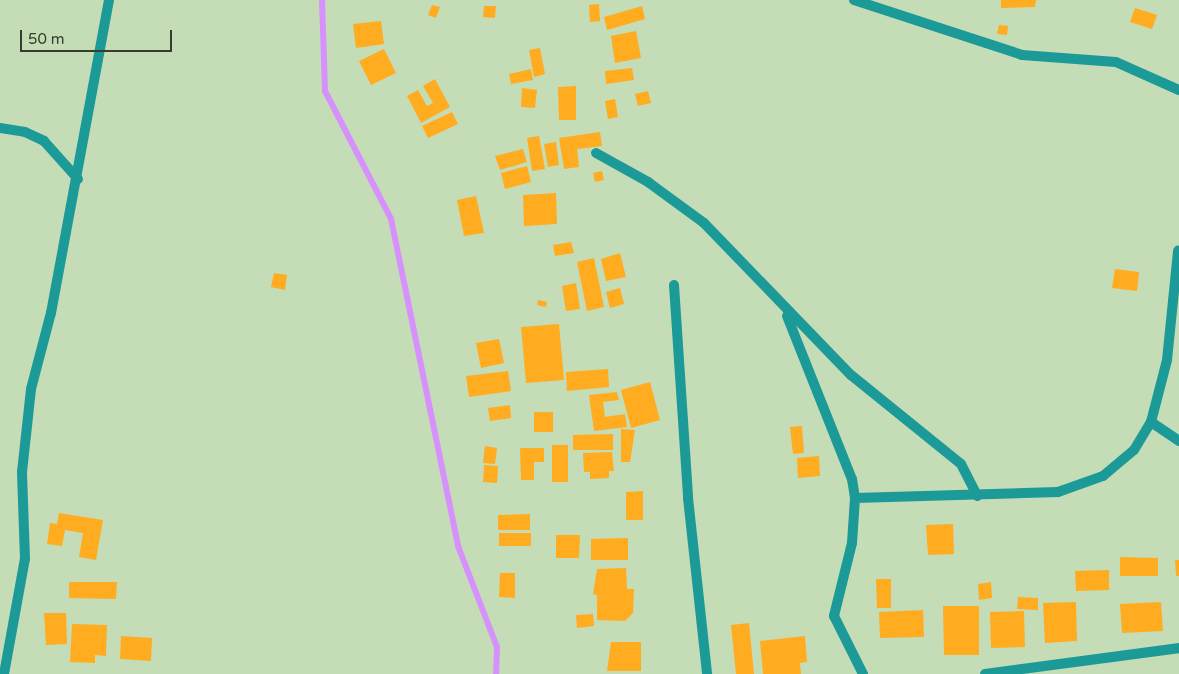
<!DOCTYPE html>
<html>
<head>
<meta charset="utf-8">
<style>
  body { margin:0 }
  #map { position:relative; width:1179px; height:674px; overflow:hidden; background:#c5ddb6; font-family:"Varela Round",sans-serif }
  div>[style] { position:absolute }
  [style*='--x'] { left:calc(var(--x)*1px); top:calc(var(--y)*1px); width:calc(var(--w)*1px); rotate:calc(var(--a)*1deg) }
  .stream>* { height:6px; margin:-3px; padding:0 3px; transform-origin:3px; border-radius:3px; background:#d691fc }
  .building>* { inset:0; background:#ffac21 }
  .service>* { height:10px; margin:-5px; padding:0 5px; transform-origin:5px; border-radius:5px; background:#1c9a97 }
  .minor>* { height:10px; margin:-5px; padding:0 5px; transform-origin:5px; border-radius:5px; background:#1c9a97 }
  span { translate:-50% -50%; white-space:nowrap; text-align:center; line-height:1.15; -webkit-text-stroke:4px #c5ddb6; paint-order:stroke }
  .scale { position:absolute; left:20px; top:30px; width:152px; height:22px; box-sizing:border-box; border:2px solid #343d2e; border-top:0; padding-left:6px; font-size:15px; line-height:18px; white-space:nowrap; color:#343d2e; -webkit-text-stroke:4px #c5ddb6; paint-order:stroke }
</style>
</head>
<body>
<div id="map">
  <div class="stream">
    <div style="--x:322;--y:0;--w:91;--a:88.1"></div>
    <div style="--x:325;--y:91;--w:144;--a:62.7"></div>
    <div style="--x:391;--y:219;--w:334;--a:78.4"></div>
    <div style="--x:458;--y:546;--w:108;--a:68.9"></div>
    <div style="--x:497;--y:647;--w:27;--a:92"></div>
  </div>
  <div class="building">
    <div style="clip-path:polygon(1001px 0,1036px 0,1035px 7px,1001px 8px)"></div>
    <div style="clip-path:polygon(599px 4px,600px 21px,590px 22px,589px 5px)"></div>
    <div style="clip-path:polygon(432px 5px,440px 7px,436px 18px,428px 15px)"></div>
    <div style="clip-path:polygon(484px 6px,496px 6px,495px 18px,483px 17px)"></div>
    <div style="clip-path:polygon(642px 6px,645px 19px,607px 30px,604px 17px)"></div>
    <div style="clip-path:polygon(1135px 8px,1157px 15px,1152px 29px,1130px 22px)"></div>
    <div style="clip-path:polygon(381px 21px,384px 44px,356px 48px,353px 24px)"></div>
    <div style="clip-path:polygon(999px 25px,1008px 26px,1007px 35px,997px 34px)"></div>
    <div style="clip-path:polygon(636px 31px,641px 58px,615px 63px,611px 36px)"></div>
    <div style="clip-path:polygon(540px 48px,545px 74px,534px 77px,529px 50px)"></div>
    <div style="clip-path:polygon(384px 49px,396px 73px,371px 85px,359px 61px)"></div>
    <div style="clip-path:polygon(632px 68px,634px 80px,606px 84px,605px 71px)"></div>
    <div style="clip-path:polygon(531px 69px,533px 80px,511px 84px,509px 74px)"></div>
    <div style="clip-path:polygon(435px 79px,450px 107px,421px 123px,407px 96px,418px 90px,427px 106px,433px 103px,423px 86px)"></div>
    <div style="clip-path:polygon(576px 86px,576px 120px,559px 120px,558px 87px)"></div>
    <div style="clip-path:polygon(522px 88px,537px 90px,535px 108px,521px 107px)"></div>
    <div style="clip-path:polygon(648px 91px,651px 103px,638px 106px,635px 94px)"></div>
    <div style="clip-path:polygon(615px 99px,618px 117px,608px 119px,605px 101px)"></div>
    <div style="clip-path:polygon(452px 112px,458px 124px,428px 138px,422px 126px)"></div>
    <div style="clip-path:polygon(600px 132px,602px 146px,577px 149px,579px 167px,564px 169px,559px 138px)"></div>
    <div style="clip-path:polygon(539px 136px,545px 169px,532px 171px,527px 138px)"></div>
    <div style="clip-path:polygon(556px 142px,559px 165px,548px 167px,544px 144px)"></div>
    <div style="clip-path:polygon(523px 149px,527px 162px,500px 170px,495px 156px)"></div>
    <div style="clip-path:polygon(527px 166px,531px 182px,505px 189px,501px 173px)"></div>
    <div style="clip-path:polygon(602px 171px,604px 180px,595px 182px,593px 173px)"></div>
    <div style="clip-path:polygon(556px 193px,557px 224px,524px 226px,523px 195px)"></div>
    <div style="clip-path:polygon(476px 196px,484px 233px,464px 236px,457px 200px)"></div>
    <div style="clip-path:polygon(571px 242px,574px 253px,555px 256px,553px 245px)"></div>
    <div style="clip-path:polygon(620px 253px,626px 277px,606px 281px,601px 259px)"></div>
    <div style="clip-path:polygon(594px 258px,604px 307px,587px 311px,577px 262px)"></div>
    <div style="clip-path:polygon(1115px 269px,1139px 272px,1137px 291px,1112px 288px)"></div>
    <div style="clip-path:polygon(274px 273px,287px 275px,285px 290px,271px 287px)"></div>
    <div style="clip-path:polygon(576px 283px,580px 309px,566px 311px,562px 286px)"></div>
    <div style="clip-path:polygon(620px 288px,624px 304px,610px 308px,606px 292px)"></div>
    <div style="clip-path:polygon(538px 300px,547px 302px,546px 307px,537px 305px)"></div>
    <div style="clip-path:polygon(559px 324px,564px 380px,526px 383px,521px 327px)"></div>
    <div style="clip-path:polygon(499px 339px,504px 363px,481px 368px,476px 343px)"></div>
    <div style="clip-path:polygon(608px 369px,609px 387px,567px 391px,566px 372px)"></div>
    <div style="clip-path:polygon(508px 371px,511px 391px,469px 397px,466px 376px)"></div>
    <div style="clip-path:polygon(650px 382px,660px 420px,631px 428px,621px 390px)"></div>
    <div style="clip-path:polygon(617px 392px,619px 400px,603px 402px,605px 417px,625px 414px,627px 427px,594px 431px,589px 395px)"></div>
    <div style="clip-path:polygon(510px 405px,511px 418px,490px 421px,488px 408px)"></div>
    <div style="clip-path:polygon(534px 412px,553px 412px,553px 432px,534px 432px)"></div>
    <div style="clip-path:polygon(802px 426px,804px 453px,793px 454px,790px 427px)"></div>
    <div style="clip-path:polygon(621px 429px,635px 430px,630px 462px,621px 462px)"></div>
    <div style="clip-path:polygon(613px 434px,613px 450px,573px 450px,573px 435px)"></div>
    <div style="clip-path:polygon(552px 445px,568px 445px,568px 482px,552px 482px)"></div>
    <div style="clip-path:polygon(485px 446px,497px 448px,495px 464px,483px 463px)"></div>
    <div style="clip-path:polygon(520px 448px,544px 448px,544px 462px,534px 462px,534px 480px,521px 480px)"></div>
    <div style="clip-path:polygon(612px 452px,614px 471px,609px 471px,609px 478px,590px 479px,590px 472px,584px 472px,583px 453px)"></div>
    <div style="clip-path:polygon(819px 456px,820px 476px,798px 478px,797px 458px)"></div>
    <div style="clip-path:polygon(484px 465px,498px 466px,497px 483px,483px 482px)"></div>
    <div style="clip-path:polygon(643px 491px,643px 520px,626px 520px,626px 492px)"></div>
    <div style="clip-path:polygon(59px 513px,103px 520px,96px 560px,79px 557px,83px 533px,65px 530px,62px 546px,47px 544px,50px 523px,57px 524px)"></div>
    <div style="clip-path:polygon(530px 514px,530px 530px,498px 530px,498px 515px)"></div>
    <div style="clip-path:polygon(953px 524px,954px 554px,928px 555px,926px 525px)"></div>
    <div style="clip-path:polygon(499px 533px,531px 533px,531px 546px,499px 546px)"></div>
    <div style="clip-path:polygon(556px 535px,580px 535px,579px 558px,556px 558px)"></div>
    <div style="clip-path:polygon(628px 538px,628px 560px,591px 560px,591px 539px)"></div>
    <div style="clip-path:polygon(1120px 557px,1158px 558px,1158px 576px,1120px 576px)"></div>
    <div style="clip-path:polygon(1175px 560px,1179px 560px,1179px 576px,1176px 576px)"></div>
    <div style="clip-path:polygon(626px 568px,627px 589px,634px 589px,633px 613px,625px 621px,597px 620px,597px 595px,593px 594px,597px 569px)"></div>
    <div style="clip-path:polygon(1109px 570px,1109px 590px,1076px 591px,1075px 571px)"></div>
    <div style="clip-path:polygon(500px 573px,515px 573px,515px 598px,499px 597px)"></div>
    <div style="clip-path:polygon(876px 579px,891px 579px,891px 608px,877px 608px)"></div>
    <div style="clip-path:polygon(69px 582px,117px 582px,116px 599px,69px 598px)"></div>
    <div style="clip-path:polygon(991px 582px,992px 598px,979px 600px,978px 584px)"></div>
    <div style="clip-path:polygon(1018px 597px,1038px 598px,1038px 610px,1017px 609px)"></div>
    <div style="clip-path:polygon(1076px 602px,1077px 641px,1045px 643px,1043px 603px)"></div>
    <div style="clip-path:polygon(1161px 602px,1163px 631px,1122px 633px,1120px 604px)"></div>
    <div style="clip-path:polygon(943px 606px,979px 606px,979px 655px,944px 655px)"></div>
    <div style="clip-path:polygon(923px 610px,924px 637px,880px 638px,879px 612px)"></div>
    <div style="clip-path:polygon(1024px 611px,1025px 647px,991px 648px,990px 612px)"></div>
    <div style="clip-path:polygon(44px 613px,66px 613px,67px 644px,46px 645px)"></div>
    <div style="clip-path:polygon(593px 614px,594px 626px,577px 628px,576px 615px)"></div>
    <div style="clip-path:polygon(749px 623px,754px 674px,736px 674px,731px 625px)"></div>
    <div style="clip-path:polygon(72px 624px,107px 625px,106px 656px,95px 655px,95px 663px,70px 662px)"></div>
    <div style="clip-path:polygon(121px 636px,152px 638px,151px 661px,120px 659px)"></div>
    <div style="clip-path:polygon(805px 636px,807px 662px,800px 663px,801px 674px,763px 674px,760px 641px)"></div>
    <div style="clip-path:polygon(611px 642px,641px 642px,641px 671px,607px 671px)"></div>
  </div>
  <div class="service">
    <div style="--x:1151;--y:422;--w:34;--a:34"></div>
  </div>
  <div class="minor">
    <div style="--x:854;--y:0;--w:177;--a:18.1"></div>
    <div style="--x:1022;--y:55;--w:94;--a:4.3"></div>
    <div style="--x:1116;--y:62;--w:69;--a:24"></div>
    <div style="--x:0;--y:128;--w:25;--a:9"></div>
    <div style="--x:25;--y:132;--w:21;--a:25"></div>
    <div style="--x:44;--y:141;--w:51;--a:48.2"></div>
    <div style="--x:596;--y:153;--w:60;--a:29.1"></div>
    <div style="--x:648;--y:182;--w:69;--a:36.2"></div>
    <div style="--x:704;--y:223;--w:211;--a:46"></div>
    <div style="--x:851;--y:375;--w:141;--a:39"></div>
    <div style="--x:961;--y:464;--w:36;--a:63"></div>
    <div style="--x:674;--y:285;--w:213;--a:86.2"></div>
    <div style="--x:688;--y:498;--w:177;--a:83.8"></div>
    <div style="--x:787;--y:316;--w:175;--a:68.3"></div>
    <div style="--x:852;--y:479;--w:19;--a:81"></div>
    <div style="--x:855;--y:498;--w:45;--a:93.8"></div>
    <div style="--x:852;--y:543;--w:75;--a:103.9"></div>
    <div style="--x:834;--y:616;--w:65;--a:63.4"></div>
    <div style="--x:855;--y:498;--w:203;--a:-1.7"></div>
    <div style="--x:1058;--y:492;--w:48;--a:-19.6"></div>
    <div style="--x:1103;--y:476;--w:40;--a:-40"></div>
    <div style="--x:1134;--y:450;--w:33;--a:-59"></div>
    <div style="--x:1151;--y:422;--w:64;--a:-75.5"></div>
    <div style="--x:1167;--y:360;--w:110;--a:-84.2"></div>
    <div style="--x:4;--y:674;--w:117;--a:-79.7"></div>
    <div style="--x:25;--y:559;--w:87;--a:-92"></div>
    <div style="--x:22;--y:472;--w:83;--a:-83.8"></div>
    <div style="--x:31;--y:389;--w:79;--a:-75.3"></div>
    <div style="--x:51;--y:313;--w:318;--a:-79.5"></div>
    <div style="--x:985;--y:674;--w:196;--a:-7.6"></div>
  </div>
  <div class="scale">50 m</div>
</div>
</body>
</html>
